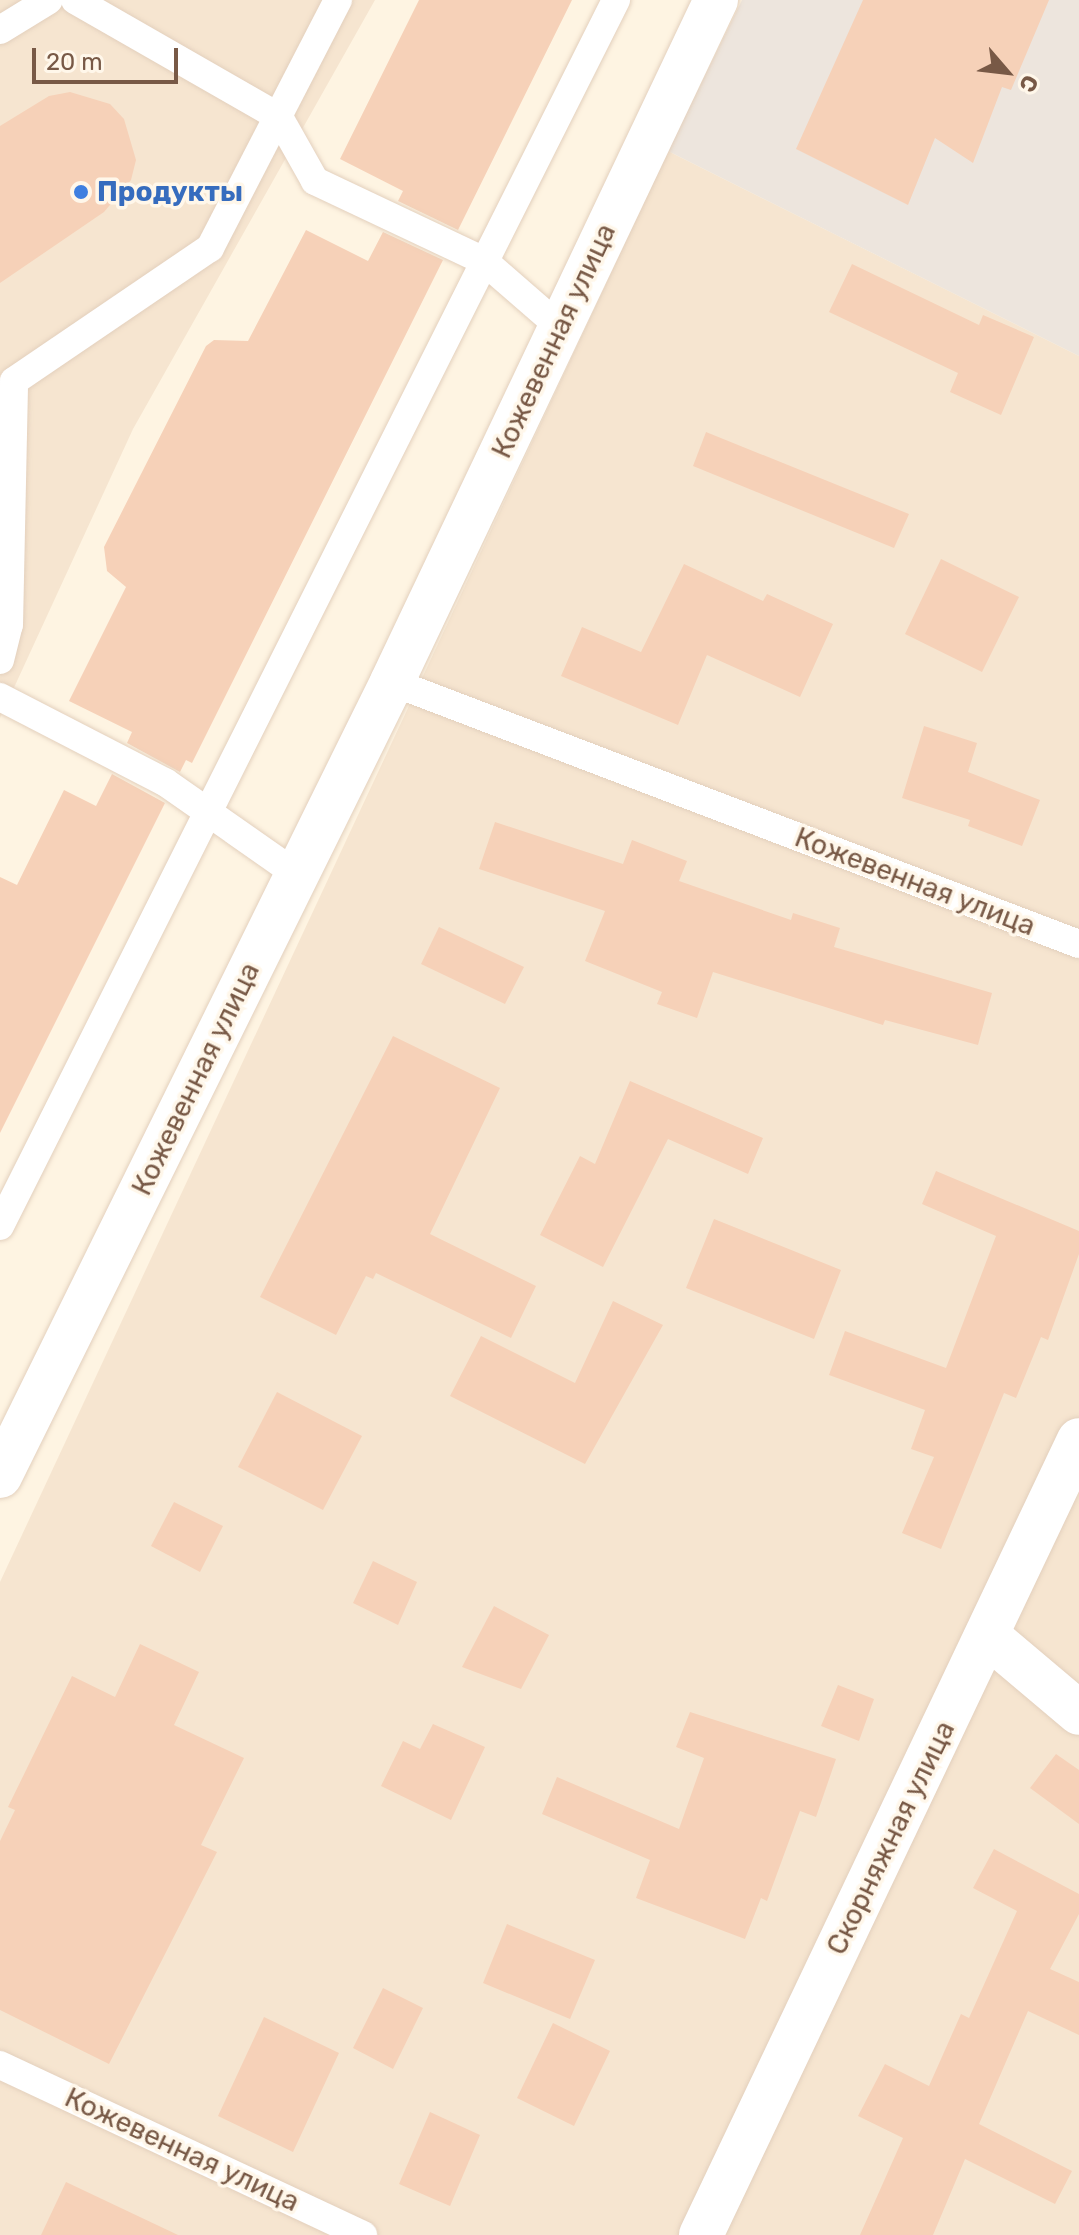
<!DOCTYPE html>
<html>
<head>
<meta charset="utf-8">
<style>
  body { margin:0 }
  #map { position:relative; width:1079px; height:2235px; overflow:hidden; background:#fef4e2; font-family:Rubik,sans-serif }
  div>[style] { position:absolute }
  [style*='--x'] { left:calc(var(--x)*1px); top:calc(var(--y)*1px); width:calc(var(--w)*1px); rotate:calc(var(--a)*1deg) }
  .residential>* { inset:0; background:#f6e5d0 }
  .industrial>* { inset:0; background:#ede5dd }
  .building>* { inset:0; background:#f6d1b8 }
  .roads { filter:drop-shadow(0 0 2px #e3d0bd) drop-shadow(0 0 2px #e3d0bd) }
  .lane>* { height:28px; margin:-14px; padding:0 14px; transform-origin:14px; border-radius:14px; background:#fff }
  .street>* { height:44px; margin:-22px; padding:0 22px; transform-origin:22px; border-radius:22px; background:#fff }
  .secondary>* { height:44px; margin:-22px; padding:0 22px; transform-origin:22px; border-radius:22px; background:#fff }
  .dots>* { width:22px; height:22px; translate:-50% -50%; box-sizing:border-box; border:4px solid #fff7ea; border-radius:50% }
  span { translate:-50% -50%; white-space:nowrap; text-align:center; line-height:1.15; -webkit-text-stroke:7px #fff7ea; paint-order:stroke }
  .shop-label { font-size:28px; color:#366cbe; font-weight:700 }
  .left { translate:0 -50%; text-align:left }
  .street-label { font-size:28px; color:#785946 }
  .north { position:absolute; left:967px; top:32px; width:80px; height:80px; -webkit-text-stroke:6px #fff7ea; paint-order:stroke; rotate:118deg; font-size:22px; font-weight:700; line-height:32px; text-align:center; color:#785946 }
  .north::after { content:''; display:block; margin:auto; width:28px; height:36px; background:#785946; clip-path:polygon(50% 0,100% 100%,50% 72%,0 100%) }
  .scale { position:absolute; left:32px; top:48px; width:146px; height:36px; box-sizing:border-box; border:4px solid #785946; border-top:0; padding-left:10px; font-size:24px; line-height:28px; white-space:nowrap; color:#785946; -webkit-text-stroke:6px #fff7ea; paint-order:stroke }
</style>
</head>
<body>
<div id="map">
  <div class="residential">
    <div style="clip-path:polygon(0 0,375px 0,133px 429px,0 718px)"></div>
    <div style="clip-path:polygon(668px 151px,1079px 356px,1079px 2235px,0 2235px,0 1582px)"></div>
  </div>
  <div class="industrial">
    <div style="clip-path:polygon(742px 0,1079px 0,1079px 356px,668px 151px)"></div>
  </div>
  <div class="building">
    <div style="clip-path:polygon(419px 0,572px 0,458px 230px,398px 201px,403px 191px,340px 159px)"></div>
    <div style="clip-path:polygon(863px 0,1049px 0,1011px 90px,1002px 87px,973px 163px,935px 138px,908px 205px,796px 149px)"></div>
    <div style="clip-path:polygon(70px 92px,110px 104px,124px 119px,136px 160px,131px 180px,104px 212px,0 283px,0 126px,49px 96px)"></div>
    <div style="clip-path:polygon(306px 230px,368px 261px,383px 232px,443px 260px,192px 763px,186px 760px,180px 772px,127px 743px,132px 732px,69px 701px,126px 587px,107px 571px,104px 547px,206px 346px,214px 340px,248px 341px)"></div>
    <div style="clip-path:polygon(852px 264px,979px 325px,983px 315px,1034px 337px,1001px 415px,950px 392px,958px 373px,829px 312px)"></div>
    <div style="clip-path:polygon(706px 432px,909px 514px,894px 548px,693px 466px)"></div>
    <div style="clip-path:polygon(941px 559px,1019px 597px,982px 672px,905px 634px)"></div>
    <div style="clip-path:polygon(684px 564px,763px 601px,767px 594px,833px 624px,800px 697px,707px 655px,678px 725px,561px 676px,582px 627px,641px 652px)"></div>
    <div style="clip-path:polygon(924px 726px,977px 743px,968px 772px,1040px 800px,1022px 846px,968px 826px,970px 820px,902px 798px)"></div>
    <div style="clip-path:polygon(112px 774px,165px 803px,0 1133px,0 877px,17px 885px,64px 790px,96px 806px)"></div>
    <div style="clip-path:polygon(495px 822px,623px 864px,632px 840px,687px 861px,679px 881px,791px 920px,793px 913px,840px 928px,834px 947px,992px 993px,978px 1045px,885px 1020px,883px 1025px,713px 972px,697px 1018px,657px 1004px,662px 992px,585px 961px,605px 911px,479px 869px)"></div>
    <div style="clip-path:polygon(439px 927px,524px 967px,505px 1004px,421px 964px)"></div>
    <div style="clip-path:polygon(393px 1036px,500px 1088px,430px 1234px,536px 1286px,511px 1338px,376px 1273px,373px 1279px,366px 1276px,336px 1335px,260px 1297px)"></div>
    <div style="clip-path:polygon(630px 1081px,763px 1138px,748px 1174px,668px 1139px,603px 1267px,540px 1235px,580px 1156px,595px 1164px)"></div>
    <div style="clip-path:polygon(936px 1171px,1079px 1231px,1079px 1254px,1048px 1340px,1041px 1337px,1016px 1398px,1004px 1393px,941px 1549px,902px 1533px,934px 1457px,911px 1449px,925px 1410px,829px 1375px,845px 1331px,946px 1368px,996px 1236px,922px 1204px)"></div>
    <div style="clip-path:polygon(714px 1219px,841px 1270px,814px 1339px,686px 1288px)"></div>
    <div style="clip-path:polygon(613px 1301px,663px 1325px,585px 1464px,450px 1396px,481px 1336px,575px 1383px)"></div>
    <div style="clip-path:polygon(277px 1392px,362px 1436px,323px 1510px,238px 1467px)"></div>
    <div style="clip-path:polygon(174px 1502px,223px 1526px,200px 1572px,151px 1546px)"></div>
    <div style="clip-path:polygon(373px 1561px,417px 1582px,398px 1625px,353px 1603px)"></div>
    <div style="clip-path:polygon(494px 1606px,549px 1635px,521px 1689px,462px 1667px)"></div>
    <div style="clip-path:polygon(140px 1644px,199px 1672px,174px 1725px,244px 1758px,201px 1845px,217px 1852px,109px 2064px,0 2010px,0 1841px,15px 1810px,8px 1807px,72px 1676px,115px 1697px)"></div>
    <div style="clip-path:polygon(838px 1685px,874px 1699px,859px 1741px,821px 1726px)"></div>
    <div style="clip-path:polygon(690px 1712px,836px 1759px,816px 1817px,800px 1811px,767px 1901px,761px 1898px,745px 1939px,636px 1898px,650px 1860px,542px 1814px,557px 1777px,679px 1829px,704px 1758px,676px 1747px)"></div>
    <div style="clip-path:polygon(433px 1724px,485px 1747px,451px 1820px,381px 1786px,403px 1741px,420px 1749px)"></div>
    <div style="clip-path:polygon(1056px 1754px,1079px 1770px,1079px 1824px,1030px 1788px)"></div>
    <div style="clip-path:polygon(994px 1849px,1079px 1894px,1079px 1914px,1050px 1969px,1079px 1982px,1079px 2035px,1028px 2011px,979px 2124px,1072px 2171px,1055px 2204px,965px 2159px,933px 2235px,860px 2235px,903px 2138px,858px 2116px,885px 2064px,929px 2086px,961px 2014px,969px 2018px,1017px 1911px,973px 1888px)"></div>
    <div style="clip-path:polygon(507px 1924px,595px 1960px,570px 2019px,483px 1983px)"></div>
    <div style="clip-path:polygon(383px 1988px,423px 2008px,393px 2069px,353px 2048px)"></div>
    <div style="clip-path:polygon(264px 2017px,339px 2053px,293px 2152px,218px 2116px)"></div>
    <div style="clip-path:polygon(553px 2023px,610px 2051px,574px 2126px,517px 2098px)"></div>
    <div style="clip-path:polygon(430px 2112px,480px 2135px,450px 2206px,399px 2184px)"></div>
    <div style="clip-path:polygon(66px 2182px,178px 2235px,41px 2235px)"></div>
  </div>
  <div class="roads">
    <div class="lane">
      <div style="--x:75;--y:0;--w:235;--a:29.8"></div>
      <div style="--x:279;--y:117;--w:73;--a:60.6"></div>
      <div style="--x:315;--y:181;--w:187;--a:25.3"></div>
      <div style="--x:484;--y:261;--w:101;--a:41"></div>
      <div style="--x:0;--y:30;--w:57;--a:-31.5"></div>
      <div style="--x:0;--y:660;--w:36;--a:-76"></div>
      <div style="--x:9;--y:625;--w:244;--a:-88.8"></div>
      <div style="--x:14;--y:381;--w:237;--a:-34.2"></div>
      <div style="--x:210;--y:248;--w:279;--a:-62.7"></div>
      <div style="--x:392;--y:682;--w:735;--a:20.88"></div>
      <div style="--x:0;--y:697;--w:186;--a:27.3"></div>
      <div style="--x:165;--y:782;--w:162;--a:35"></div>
      <div style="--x:0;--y:1226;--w:1372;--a:-63.32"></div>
      <div style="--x:0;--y:2065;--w:401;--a:25.1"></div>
    </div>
    <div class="street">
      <div style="--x:988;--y:1636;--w:119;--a:40.2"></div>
    </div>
    <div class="secondary">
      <div style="--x:0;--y:1476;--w:885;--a:-63.72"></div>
      <div style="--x:392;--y:682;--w:755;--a:-64.59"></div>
      <div style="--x:701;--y:2235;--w:880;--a:-64.57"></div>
    </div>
  </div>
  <div class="dots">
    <div style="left:81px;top:192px;background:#3f7fe0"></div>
  </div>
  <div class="shop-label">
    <span class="left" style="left:97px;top:192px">Продукты</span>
  </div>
  <div class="street-label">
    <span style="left:554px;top:341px;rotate:-65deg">Кожевенная улица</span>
    <span style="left:915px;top:882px;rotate:21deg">Кожевенная улица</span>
    <span style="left:196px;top:1079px;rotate:-64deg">Кожевенная улица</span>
    <span style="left:891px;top:1838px;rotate:-64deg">Скорняжная улица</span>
    <span style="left:182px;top:2150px;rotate:25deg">Кожевенная улица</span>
  </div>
  <div class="north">С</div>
  <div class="scale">20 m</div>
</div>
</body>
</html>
